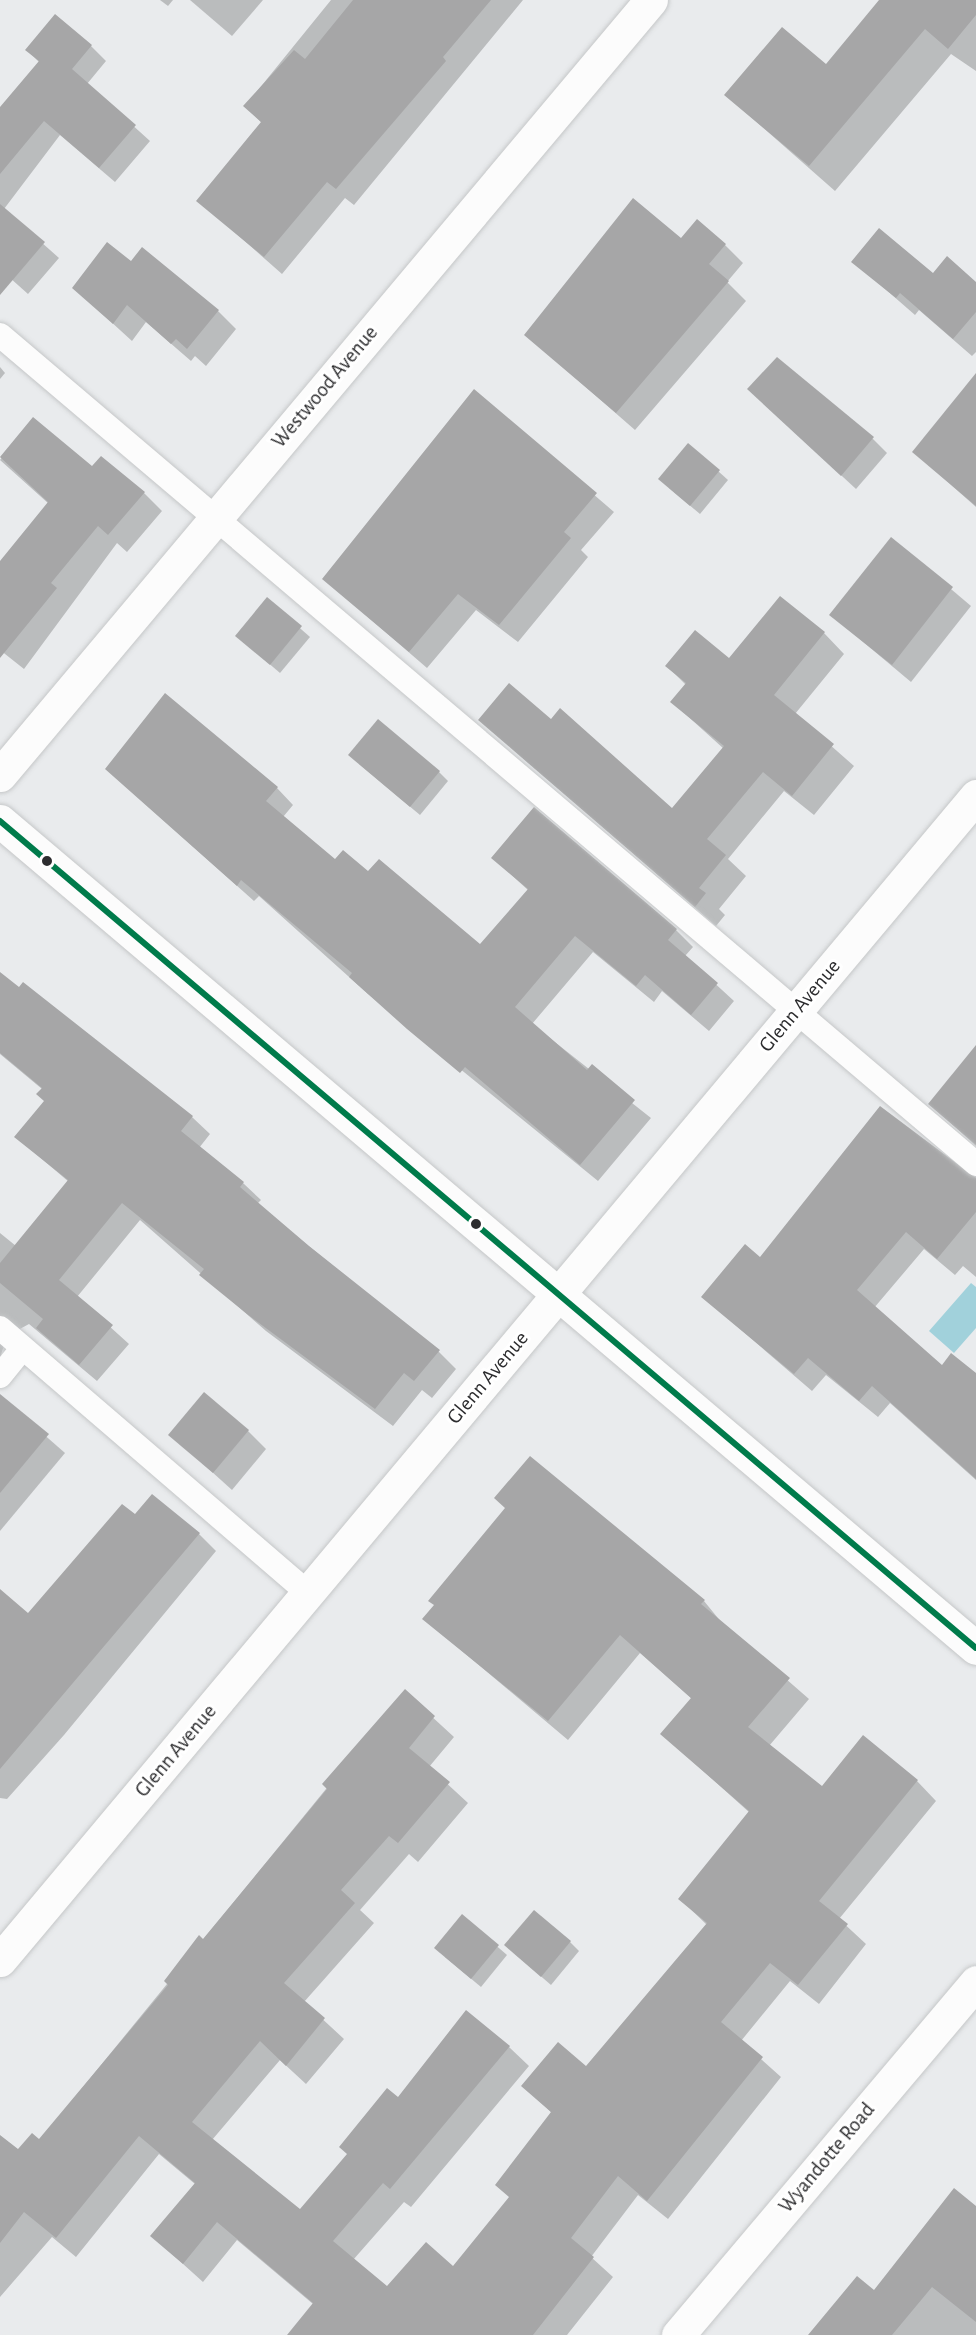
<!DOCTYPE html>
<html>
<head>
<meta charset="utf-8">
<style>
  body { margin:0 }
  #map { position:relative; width:976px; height:2335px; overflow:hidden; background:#e9ebed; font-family:"Alegreya Sans",sans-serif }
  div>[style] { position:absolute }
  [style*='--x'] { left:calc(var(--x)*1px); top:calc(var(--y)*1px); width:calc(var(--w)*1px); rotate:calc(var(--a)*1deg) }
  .water>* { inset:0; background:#a1d1db }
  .shadow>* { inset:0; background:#0003 }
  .building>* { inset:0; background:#a6a6a7 }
  .roads { filter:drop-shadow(0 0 2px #c5c7c8) drop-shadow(0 0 2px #c5c7c8) }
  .lane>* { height:24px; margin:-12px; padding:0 12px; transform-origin:12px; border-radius:12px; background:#fcfcfc }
  .street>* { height:33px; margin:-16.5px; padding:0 16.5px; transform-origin:16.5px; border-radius:16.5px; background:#fcfcfc }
  .secondary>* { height:33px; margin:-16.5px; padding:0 16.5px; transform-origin:16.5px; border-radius:16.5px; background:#fcfcfc }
  .bus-1>* { height:6px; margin:-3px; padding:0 3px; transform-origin:3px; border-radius:3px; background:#007b4b }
  .dots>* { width:16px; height:16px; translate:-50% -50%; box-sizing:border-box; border:3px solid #fff; border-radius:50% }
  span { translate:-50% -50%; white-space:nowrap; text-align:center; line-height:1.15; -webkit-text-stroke:6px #fff; paint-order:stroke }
  .street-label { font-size:21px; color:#2d2d2f }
</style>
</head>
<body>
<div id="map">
  <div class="water">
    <div style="clip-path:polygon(971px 1283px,976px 1287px,976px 1328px,954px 1353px,929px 1331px)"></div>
  </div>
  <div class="shadow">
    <div style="clip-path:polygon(160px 0,173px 0,168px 6px)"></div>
    <div style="clip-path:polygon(190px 0,263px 0,232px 36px)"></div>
    <div style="clip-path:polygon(331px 0,523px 0,354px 205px,345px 198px,282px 274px,198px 200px,262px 123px,245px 106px)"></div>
    <div style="clip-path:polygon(881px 0,976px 0,976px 71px,951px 54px,835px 191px,726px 95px,826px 66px)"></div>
    <div style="clip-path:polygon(91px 46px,106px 61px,87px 84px,150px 141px,115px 182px,60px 135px,4px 209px,59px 258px,28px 294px,0 269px,0 111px,40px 63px,27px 50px)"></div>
    <div style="clip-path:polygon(681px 240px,725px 245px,743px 263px,727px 282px,746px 301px,635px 430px,526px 335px)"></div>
    <div style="clip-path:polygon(853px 261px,976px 284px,976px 352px,972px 356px,919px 310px,915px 315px)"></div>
    <div style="clip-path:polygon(131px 263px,218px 311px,236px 329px,206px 366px,195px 356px,191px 361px,146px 322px,132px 341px,74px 288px)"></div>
    <div style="clip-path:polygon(0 367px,5px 373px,0 379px)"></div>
    <div style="clip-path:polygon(474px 391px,614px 512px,581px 550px,588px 557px,518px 642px,476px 610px,427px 668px,324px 579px)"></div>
    <div style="clip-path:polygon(764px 404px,873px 439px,887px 453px,856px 489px)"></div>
    <div style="clip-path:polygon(976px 408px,976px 507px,914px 452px)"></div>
    <div style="clip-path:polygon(33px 419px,92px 469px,144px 493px,162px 511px,127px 552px,117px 543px,24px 669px,0 650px,0 564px,49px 504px,0 460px)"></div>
    <div style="clip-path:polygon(689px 445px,728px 480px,700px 514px,669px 488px)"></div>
    <div style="clip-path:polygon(892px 539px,971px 606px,911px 682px,831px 615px)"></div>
    <div style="clip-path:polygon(267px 599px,310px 637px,280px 673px,246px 644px)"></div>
    <div style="clip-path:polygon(824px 633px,844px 654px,795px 714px,854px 766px,814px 815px,784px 791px,728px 859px,746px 876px,719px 909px,725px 915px,716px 926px,480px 719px,552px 721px,672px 810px,724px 749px,672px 702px,686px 685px,667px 666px,730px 660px)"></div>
    <div style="clip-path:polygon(359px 764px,439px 772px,448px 781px,420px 815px)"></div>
    <div style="clip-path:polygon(124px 785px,277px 788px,293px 805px,283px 817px,335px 861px,368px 873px,480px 946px,529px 891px,493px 858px,676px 930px,693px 947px,685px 956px,734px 1001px,709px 1031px,662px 991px,654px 1002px,593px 952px,532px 1024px,651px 1118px,598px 1181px,368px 994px,259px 896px,254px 901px)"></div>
    <div style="clip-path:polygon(0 974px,19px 989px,23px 984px,192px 1117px,210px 1134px,199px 1148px,243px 1183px,261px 1200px,257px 1204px,439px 1352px,456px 1369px,432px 1398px,422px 1390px,393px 1426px,266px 1331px,140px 1220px,77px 1297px,129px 1344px,97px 1381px,29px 1324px,7px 1336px,0 1358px,0 1233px,16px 1246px,69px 1182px,16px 1137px,46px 1102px,42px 1089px,0 1054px)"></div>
    <div style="clip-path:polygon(976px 1047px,976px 1146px,930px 1104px)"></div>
    <div style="clip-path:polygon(976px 1176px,976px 1277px,963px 1266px,955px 1275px,924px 1249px,874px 1308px,942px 1367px,976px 1374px,976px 1480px,890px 1403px,878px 1417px,826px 1375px,812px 1391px,703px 1297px,760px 1259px)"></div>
    <div style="clip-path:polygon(0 1396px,65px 1453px,0 1531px)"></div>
    <div style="clip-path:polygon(248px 1431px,266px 1449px,232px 1490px,170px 1434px)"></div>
    <div style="clip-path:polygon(136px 1516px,199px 1534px,216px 1551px,64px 1735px,7px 1799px,0 1798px,0 1591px,28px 1615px)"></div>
    <div style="clip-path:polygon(704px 1601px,722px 1623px,809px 1699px,769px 1746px,822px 1788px,917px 1781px,936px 1801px,839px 1919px,866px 1944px,819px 2004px,790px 1981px,741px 2041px,781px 2077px,668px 2219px,638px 2195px,591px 2257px,613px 2277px,567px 2335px,298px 2335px,313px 2304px,237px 2240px,203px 2282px,152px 2236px,195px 2184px,159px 2154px,76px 2257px,52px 2237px,0 2297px,0 2139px,18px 2151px,39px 2141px,405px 1692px,454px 1737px,429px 1767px,468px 1803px,418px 1862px,409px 1854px,360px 1910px,374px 1923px,304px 2002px,344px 2039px,306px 2084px,280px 2060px,212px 2140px,301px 2211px,398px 2099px,509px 2047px,529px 2066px,411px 2207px,404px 2202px,353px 2260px,387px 2288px,454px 2268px,510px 2198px,552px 2113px,523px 2086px,586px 2068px,707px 1925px,680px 1899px,750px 1813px,662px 1734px,692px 1699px,640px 1653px,568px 1740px,424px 1619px)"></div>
    <div style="clip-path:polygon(462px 1916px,507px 1955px,481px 1987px,445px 1957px)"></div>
    <div style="clip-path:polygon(570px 1942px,579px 1951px,551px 1985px,515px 1954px)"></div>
    <div style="clip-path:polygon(976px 2208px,976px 2335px,810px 2335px,874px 2292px)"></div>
  </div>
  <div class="building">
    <div style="clip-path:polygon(353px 0,491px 0,443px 57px,446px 61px,336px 189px,327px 182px,264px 257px,196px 201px,261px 122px,243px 106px,294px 50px,305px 59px)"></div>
    <div style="clip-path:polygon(879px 0,976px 0,976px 15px,948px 49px,925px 29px,809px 166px,724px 95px,782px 27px,826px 64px)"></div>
    <div style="clip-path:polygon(55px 14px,92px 45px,72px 69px,136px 125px,99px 168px,44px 121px,0 174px,0 107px,39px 61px,25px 50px)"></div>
    <div style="clip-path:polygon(633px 198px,681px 238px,697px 219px,726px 244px,709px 264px,729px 281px,616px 413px,524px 335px)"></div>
    <div style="clip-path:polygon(0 204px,45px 242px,0 295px)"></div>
    <div style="clip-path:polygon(879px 228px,933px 273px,947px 256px,976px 282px,976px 312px,953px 339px,900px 293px,896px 298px,851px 262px)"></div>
    <div style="clip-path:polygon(107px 242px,131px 261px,142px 247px,219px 310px,187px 349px,176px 339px,171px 344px,127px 305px,113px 324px,72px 288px)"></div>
    <div style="clip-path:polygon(777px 357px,874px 437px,841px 476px,747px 389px)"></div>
    <div style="clip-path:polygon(976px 373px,976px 506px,912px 452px)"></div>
    <div style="clip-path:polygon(474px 389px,597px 493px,564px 532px,571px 538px,499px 625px,458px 594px,409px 652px,322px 579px)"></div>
    <div style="clip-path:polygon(33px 417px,92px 466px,101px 456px,145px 492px,108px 535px,98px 526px,51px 583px,57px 588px,0 658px,0 561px,48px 502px,0 457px)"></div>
    <div style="clip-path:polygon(688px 443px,720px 470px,690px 506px,658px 479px)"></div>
    <div style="clip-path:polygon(891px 537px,953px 587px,892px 665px,829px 615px)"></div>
    <div style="clip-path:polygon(780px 596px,825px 632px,774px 695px,834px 744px,792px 796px,763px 772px,707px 839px,726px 855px,699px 888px,706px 893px,695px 907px,478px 720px,509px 683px,551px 719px,560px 708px,672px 808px,724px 746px,670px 702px,686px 683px,665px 666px,695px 630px,729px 658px)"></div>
    <div style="clip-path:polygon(267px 597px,302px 626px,270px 665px,235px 636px)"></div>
    <div style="clip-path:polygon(165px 693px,278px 787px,266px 801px,335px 859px,343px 850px,368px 871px,379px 859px,480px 944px,528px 889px,491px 858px,534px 807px,677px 929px,668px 940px,718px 983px,691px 1015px,645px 975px,636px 986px,575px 936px,515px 1007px,587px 1070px,592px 1064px,635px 1100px,580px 1165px,465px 1067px,460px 1073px,407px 1029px,349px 977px,352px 973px,241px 880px,237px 886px,105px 769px)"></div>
    <div style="clip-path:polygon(378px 719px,440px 771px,410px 807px,348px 755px)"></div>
    <div style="clip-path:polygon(0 972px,19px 987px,23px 982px,193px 1116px,181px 1131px,244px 1182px,240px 1187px,309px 1246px,440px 1350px,414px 1381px,404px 1373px,375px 1409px,247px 1314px,199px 1275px,204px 1269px,122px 1203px,59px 1280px,113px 1325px,79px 1365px,36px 1328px,43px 1319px,0 1283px,0 1263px,68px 1180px,14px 1137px,44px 1101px,36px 1094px,42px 1088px,0 1053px)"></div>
    <div style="clip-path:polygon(976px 1045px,976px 1145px,928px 1104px)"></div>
    <div style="clip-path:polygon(880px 1106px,976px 1178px,976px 1212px,937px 1259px,906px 1232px,857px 1290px,942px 1365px,951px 1353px,976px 1373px,976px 1479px,872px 1386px,859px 1401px,808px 1358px,794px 1374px,701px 1297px,745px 1244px,760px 1257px)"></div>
    <div style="clip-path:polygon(204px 1392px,249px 1430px,213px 1473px,168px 1435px)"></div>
    <div style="clip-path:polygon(0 1394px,49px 1434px,0 1493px)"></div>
    <div style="clip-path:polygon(530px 1456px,705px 1600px,701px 1604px,790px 1678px,748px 1727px,822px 1786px,863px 1735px,918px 1780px,819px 1901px,848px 1924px,798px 1985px,770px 1963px,721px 2022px,763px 2057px,647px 2201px,618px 2176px,571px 2238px,594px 2257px,533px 2335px,287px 2335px,313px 2303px,217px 2222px,183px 2264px,150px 2236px,195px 2183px,139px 2136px,56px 2238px,24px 2212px,0 2243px,0 2135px,18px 2149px,32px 2133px,39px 2139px,168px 1985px,164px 1981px,199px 1935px,203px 1939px,327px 1789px,322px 1784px,405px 1689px,435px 1716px,409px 1748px,450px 1782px,398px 1843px,389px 1836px,341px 1890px,355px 1903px,284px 1983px,325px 2018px,286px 2066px,260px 2041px,192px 2122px,300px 2209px,347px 2154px,339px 2147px,387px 2088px,398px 2097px,466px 2010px,510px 2046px,390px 2189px,383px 2183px,333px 2241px,387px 2286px,426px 2242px,453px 2266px,509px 2197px,495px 2185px,551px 2112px,521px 2086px,558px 2042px,586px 2066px,707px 1923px,678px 1899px,749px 1811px,660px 1734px,691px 1698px,620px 1635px,548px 1721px,422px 1619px,434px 1605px,428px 1601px,505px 1508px,494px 1498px)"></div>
    <div style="clip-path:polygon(152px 1494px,200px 1533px,0 1769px,0 1589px,28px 1613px,122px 1504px,135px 1514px)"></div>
    <div style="clip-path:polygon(534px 1910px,571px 1941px,541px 1977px,504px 1945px)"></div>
    <div style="clip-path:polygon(462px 1914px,499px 1945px,471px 1979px,434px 1948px)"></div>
    <div style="clip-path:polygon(954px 2188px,976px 2206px,976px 2322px,932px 2287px,892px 2335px,808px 2335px,857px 2276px,874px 2290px)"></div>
  </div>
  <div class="roads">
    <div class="lane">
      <div style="--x:0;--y:335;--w:1281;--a:40.34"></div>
      <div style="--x:0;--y:1328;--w:408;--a:40.7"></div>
      <div style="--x:0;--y:1376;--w:36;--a:-51"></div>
    </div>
    <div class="street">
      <div style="--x:0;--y:775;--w:1012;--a:-49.97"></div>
      <div style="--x:0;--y:1960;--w:1519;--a:-50.02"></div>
      <div style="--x:678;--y:2335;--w:462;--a:-49.8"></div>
    </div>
    <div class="secondary">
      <div style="--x:0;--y:821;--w:1279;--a:40.28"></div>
    </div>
  </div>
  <div class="bus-1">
    <div style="--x:0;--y:821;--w:1279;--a:40.28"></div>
  </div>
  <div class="dots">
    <div style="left:47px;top:861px;background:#2d2d2f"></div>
    <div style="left:476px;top:1224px;background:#2d2d2f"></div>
  </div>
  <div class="street-label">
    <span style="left:325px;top:387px;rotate:-50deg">Westwood Avenue</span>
    <span style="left:800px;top:1006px;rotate:-50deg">Glenn Avenue</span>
    <span style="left:488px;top:1378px;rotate:-50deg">Glenn Avenue</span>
    <span style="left:176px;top:1751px;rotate:-50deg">Glenn Avenue</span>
    <span style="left:827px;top:2158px;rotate:-50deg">Wyandotte Road</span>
  </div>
</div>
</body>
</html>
